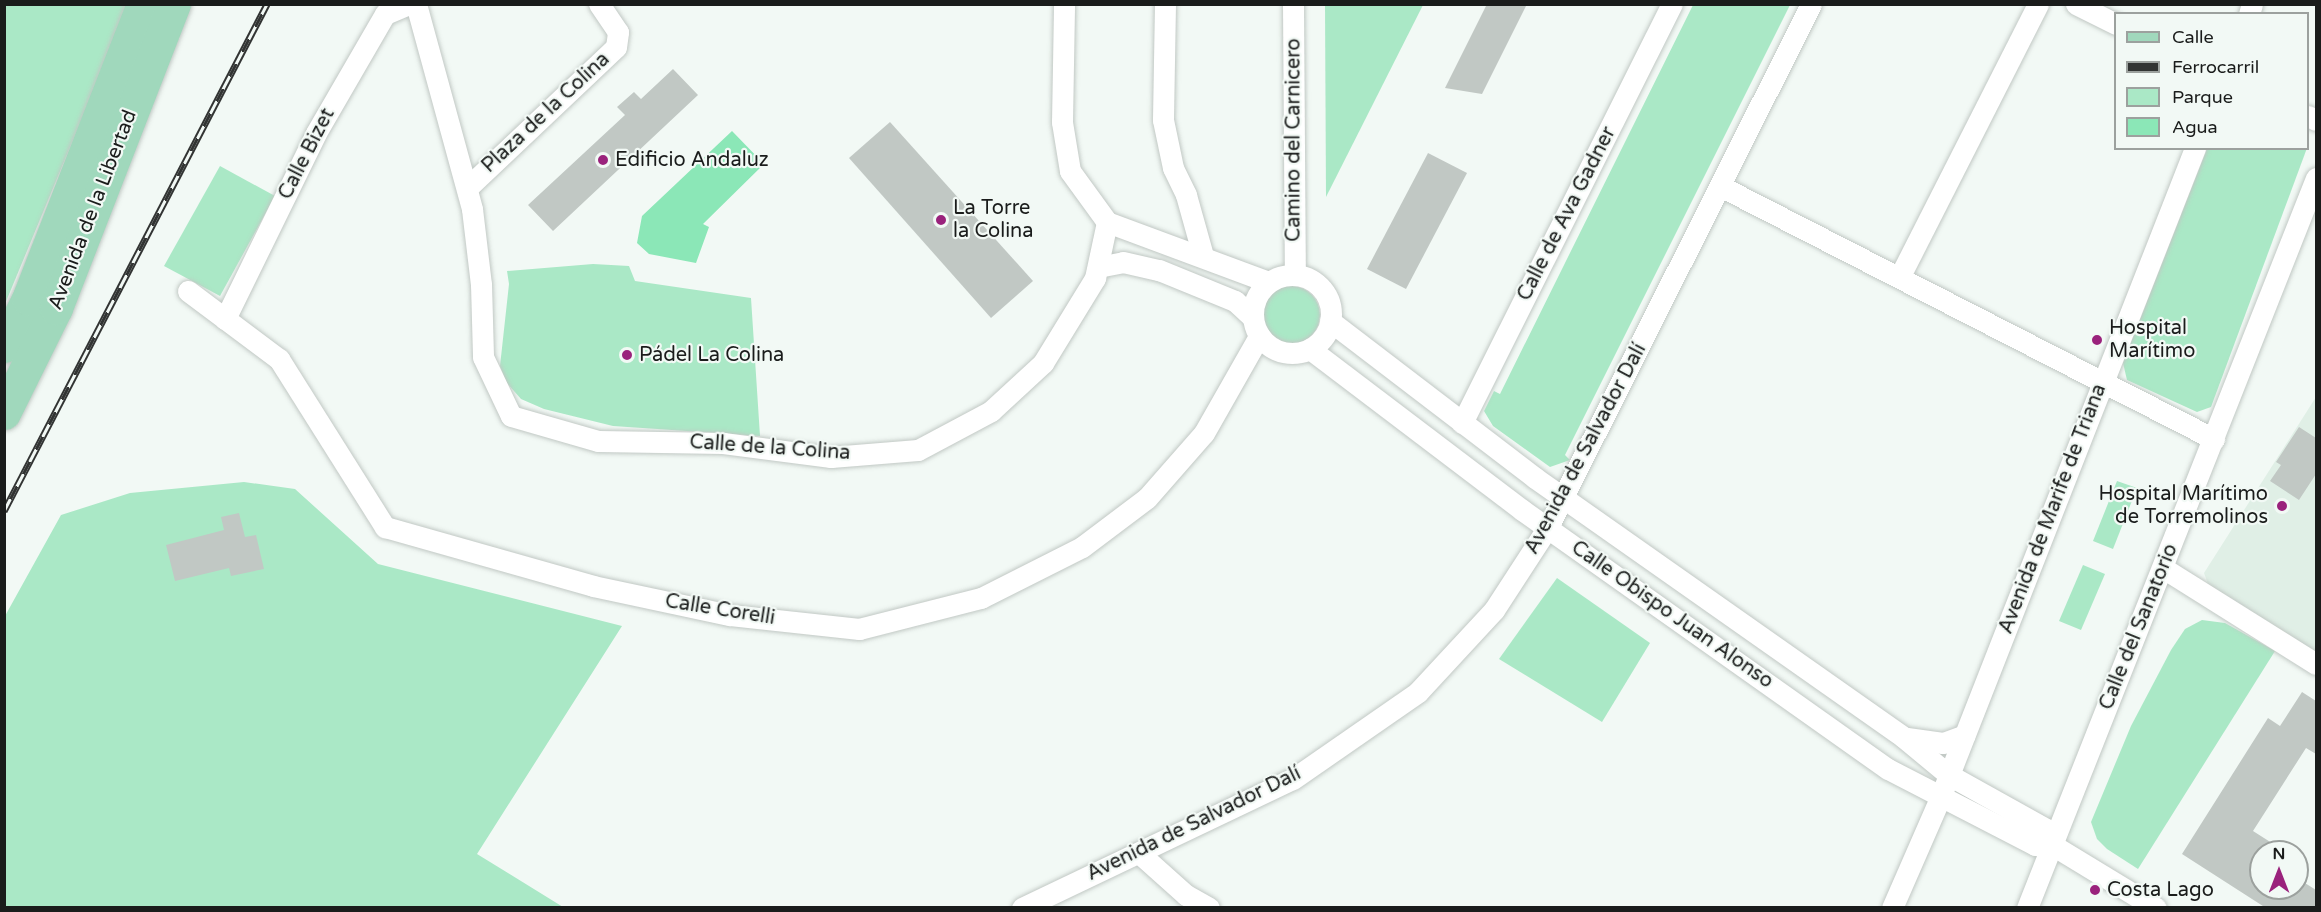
<!DOCTYPE html>
<html>
<head>
<meta charset="utf-8">
<style>
  body { margin:0 }
  #map { position:relative; width:2321px; height:912px; overflow:hidden; background:#f2f9f5; font-family:"Varela Round",sans-serif }
  div>[style] { position:absolute }
  [style*='--x'] { left:calc(var(--x)*1px); top:calc(var(--y)*1px); width:calc(var(--w)*1px); rotate:calc(var(--a)*1deg) }
  .built>* { inset:0; background:#e0efe6 }
  .green>* { inset:0; background:#aae8c6 }
  .round { border-radius:50% }
  .water>* { inset:0; background:#8be7b7 }
  .building>* { inset:0; background:#c1c8c4 }
  .roads { filter:drop-shadow(0 0 2px #c1c8c4) drop-shadow(0 0 2px #c1c8c4) }
  .street>* { height:21px; margin:-10.5px; padding:0 10.5px; transform-origin:10.5px; border-radius:10.5px; background:#fff }
  .street>.ring { margin:-10.5px; padding:0; box-sizing:content-box; background:none; border:21px solid #fff; border-radius:50% }
  .primary>* { height:33px; margin:-16.5px; padding:0 16.5px; transform-origin:16.5px; border-radius:16.5px; background:#a0d8bc }
  .rail>* { height:7px; margin-top:-3.5px; transform-origin:0; background:repeating-linear-gradient(90deg,#f2f9f5 0 14px,#323433 0 28px); box-sizing:border-box; border-block:2px solid #323433 }
  .dots>* { width:16px; height:16px; translate:-50% -50%; box-sizing:border-box; border:3px solid #f2f9f5; border-radius:50% }
  span { translate:-50% -50%; white-space:nowrap; text-align:center; line-height:1.15; -webkit-text-stroke:4.5px #f2f9f5; paint-order:stroke }
  .street-label { font-size:20px; color:#1a1c1b }
  .poi-label { font-size:20px; color:#1a1c1b }
  .left { translate:0 -50%; text-align:left }
  .right { translate:-100% -50%; text-align:right }
  .frame { position:absolute; inset:0; border:6px solid #1a1c1b; pointer-events:none }
  .legend { position:absolute; left:2114px; top:12px; width:195px; height:138px; box-sizing:border-box; background:#f2f9f5; border:2px solid #9ca19e; margin:0; padding:8px 10px; list-style:none; font-size:18px; color:#1a1c1b }
  .legend li { display:flex; align-items:center; gap:12px; height:30px }
  .legend b { width:30px; border:2px solid #9ca19e }
  .north { position:absolute; left:2249px; top:840px; width:60px; height:60px; box-sizing:border-box; background:#f2f9f5; border:2px solid #9ca19e; border-radius:50%; rotate:0deg; font-size:16px; font-weight:700; line-height:24px; text-align:center; color:#1a1c1b }
  .north::after { content:''; display:block; margin:auto; width:21px; height:27px; background:#9a227c; clip-path:polygon(50% 0,100% 100%,50% 72%,0 100%) }
</style>
</head>
<body>
<div id="map">
  <div class="built">
    <div style="clip-path:polygon(2316px 397px,2316px 652px,2209px 587px,2204px 573px)"></div>
  </div>
  <div class="green">
    <div style="clip-path:polygon(5px 5px,129px 5px,5px 304px)"></div>
    <div style="clip-path:polygon(1325px 5px,1423px 5px,1326px 197px)"></div>
    <div style="clip-path:polygon(1693px 5px,1790px 5px,1565px 455px,1570px 460px,1550px 467px,1493px 426px,1484px 411px,1494px 391px,1500px 394px)"></div>
    <div style="clip-path:polygon(2307px 148px,2211px 407px,2197px 412px,2127px 380px,2123px 363px,2207px 149px)"></div>
    <div style="clip-path:polygon(220px 166px,275px 196px,220px 296px,164px 266px)"></div>
    <div style="clip-path:polygon(593px 264px,629px 266px,635px 281px,751px 298px,760px 436px,613px 426px,544px 409px,521px 399px,506px 382px,500px 366px,509px 284px,507px 271px)"></div>
    <div class="round" style="left:1262px;top:286px;width:58px;height:58px"></div>
    <div style="clip-path:polygon(2117px 481px,2137px 488px,2113px 549px,2093px 541px)"></div>
    <div style="clip-path:polygon(244px 482px,295px 489px,378px 564px,622px 626px,477px 854px,563px 907px,5px 908px,5px 616px,61px 515px,130px 493px)"></div>
    <div style="clip-path:polygon(2083px 565px,2105px 574px,2081px 630px,2059px 621px)"></div>
    <div style="clip-path:polygon(1557px 578px,1650px 643px,1602px 722px,1499px 659px)"></div>
    <div style="clip-path:polygon(2202px 620px,2225px 623px,2275px 651px,2138px 869px,2107px 849px,2097px 839px,2091px 822px,2131px 726px,2171px 650px,2185px 629px)"></div>
  </div>
  <div class="water">
    <div style="clip-path:polygon(732px 131px,764px 164px,703px 224px,709px 227px,696px 263px,649px 254px,637px 243px,642px 216px)"></div>
  </div>
  <div class="building">
    <div style="clip-path:polygon(1487px 4px,1527px 4px,1482px 94px,1445px 88px)"></div>
    <div style="clip-path:polygon(673px 69px,698px 95px,553px 231px,528px 205px,625px 115px,617px 107px,634px 92px,641px 99px)"></div>
    <div style="clip-path:polygon(890px 122px,1033px 281px,991px 318px,849px 158px)"></div>
    <div style="clip-path:polygon(1428px 153px,1467px 173px,1406px 289px,1367px 269px)"></div>
    <div style="clip-path:polygon(2299px 427px,2316px 438px,2316px 474px,2299px 500px,2270px 481px,2281px 465px,2276px 462px)"></div>
    <div style="clip-path:polygon(239px 513px,245px 537px,256px 535px,264px 569px,231px 576px,229px 568px,175px 581px,166px 545px,224px 530px,221px 517px)"></div>
    <div style="clip-path:polygon(2302px 692px,2316px 701px,2316px 754px,2306px 748px,2253px 831px,2286px 852px,2261px 852px,2261px 888px,2297px 888px,2297px 878px,2316px 890px,2316px 908px,2266px 908px,2182px 854px,2268px 718px,2280px 726px)"></div>
  </div>
  <div class="roads">
    <div class="street">
      <div style="--x:416;--y:4;--w:213;--a:74.7"></div>
      <div style="--x:472;--y:209;--w:76;--a:83.2"></div>
      <div style="--x:481;--y:284;--w:73;--a:88.4"></div>
      <div style="--x:483;--y:357;--w:65;--a:64.6"></div>
      <div style="--x:511;--y:416;--w:91;--a:16"></div>
      <div style="--x:598;--y:441;--w:125;--a:0.9"></div>
      <div style="--x:723;--y:443;--w:109;--a:7.4"></div>
      <div style="--x:831;--y:457;--w:87;--a:-4.6"></div>
      <div style="--x:918;--y:450;--w:83;--a:-28.1"></div>
      <div style="--x:991;--y:411;--w:71;--a:-42.7"></div>
      <div style="--x:1043;--y:363;--w:100;--a:-58.5"></div>
      <div style="--x:1095;--y:278;--w:57;--a:-77.9"></div>
      <div style="--x:1107;--y:222;--w:63;--a:-126"></div>
      <div style="--x:1070;--y:171;--w:50;--a:-99.3"></div>
      <div style="--x:1062;--y:122;--w:118;--a:-89"></div>
      <div style="--x:1165;--y:4;--w:116;--a:91"></div>
      <div style="--x:1163;--y:120;--w:49;--a:78.2"></div>
      <div style="--x:1173;--y:168;--w:30;--a:64"></div>
      <div style="--x:1186;--y:195;--w:63;--a:74.4"></div>
      <div style="--x:1293;--y:4;--w:271;--a:89.6"></div>
      <div style="--x:2076;--y:4;--w:45;--a:26.6"></div>
      <div style="--x:2249;--y:14;--w:10;--a:-73"></div>
      <div style="--x:2308;--y:116;--w:9;--a:27"></div>
      <div style="--x:1722;--y:187;--w:553;--a:27.12"></div>
      <div style="--x:467;--y:188;--w:205;--a:-43.4"></div>
      <div style="--x:616;--y:47;--w:15;--a:-82"></div>
      <div style="--x:618;--y:32;--w:34;--a:-124"></div>
      <div style="--x:1107;--y:222;--w:172;--a:20.4"></div>
      <div style="--x:1098;--y:267;--w:25;--a:-11"></div>
      <div style="--x:1123;--y:262;--w:37;--a:13"></div>
      <div style="--x:1159;--y:270;--w:82;--a:22.2"></div>
      <div style="--x:1235;--y:301;--w:23;--a:43"></div>
      <div class="ring" style="left:1253px;top:275px;width:57px;height:57px"></div>
      <div style="--x:1900;--y:276;--w:305;--a:-63.1"></div>
      <div style="--x:188;--y:291;--w:114;--a:36.8"></div>
      <div style="--x:279;--y:359;--w:199;--a:57.8"></div>
      <div style="--x:385;--y:527;--w:216;--a:15.8"></div>
      <div style="--x:593;--y:586;--w:140;--a:12"></div>
      <div style="--x:730;--y:615;--w:130;--a:6.2"></div>
      <div style="--x:859;--y:629;--w:126;--a:-14.3"></div>
      <div style="--x:981;--y:598;--w:113;--a:-26.8"></div>
      <div style="--x:1082;--y:547;--w:81;--a:-37"></div>
      <div style="--x:1147;--y:498;--w:86;--a:-48.8"></div>
      <div style="--x:1204;--y:433;--w:112;--a:-60.4"></div>
      <div style="--x:225;--y:319;--w:207;--a:-63.9"></div>
      <div style="--x:316;--y:133;--w:138;--a:-59.9"></div>
      <div style="--x:385;--y:14;--w:25;--a:-23"></div>
      <div style="--x:1330;--y:321;--w:258;--a:37.4"></div>
      <div style="--x:1535;--y:478;--w:450;--a:35.1"></div>
      <div style="--x:1903;--y:737;--w:60;--a:39.6"></div>
      <div style="--x:1949;--y:775;--w:111;--a:29.1"></div>
      <div style="--x:2046;--y:829;--w:19;--a:65"></div>
      <div style="--x:1310;--y:349;--w:266;--a:37.2"></div>
      <div style="--x:1522;--y:510;--w:448;--a:35.3"></div>
      <div style="--x:1888;--y:769;--w:165;--a:27.3"></div>
      <div style="--x:2035;--y:845;--w:19;--a:3"></div>
      <div style="--x:2054;--y:846;--w:119;--a:31.3"></div>
      <div style="--x:1462;--y:423;--w:469;--a:-63.4"></div>
      <div style="--x:2163;--y:568;--w:181;--a:32.1"></div>
      <div style="--x:1907;--y:738;--w:36;--a:8"></div>
      <div style="--x:1943;--y:743;--w:23;--a:-20"></div>
      <div style="--x:1139;--y:853;--w:63;--a:41.8"></div>
      <div style="--x:1186;--y:895;--w:26;--a:29"></div>
      <div style="--x:1022;--y:908;--w:300;--a:-25.5"></div>
      <div style="--x:1293;--y:779;--w:152;--a:-34.8"></div>
      <div style="--x:1418;--y:692;--w:112;--a:-47.2"></div>
      <div style="--x:1494;--y:610;--w:99;--a:-57"></div>
      <div style="--x:1548;--y:527;--w:585;--a:-63.3"></div>
      <div style="--x:1892;--y:908;--w:120;--a:-66.4"></div>
      <div style="--x:1940;--y:798;--w:698;--a:-68.58"></div>
      <div style="--x:2027;--y:908;--w:785;--a:-68.4"></div>
    </div>
    <div class="primary">
      <div style="--x:4;--y:346;--w:53;--a:-62.9"></div>
      <div style="--x:28;--y:299;--w:317;--a:-68.7"></div>
      <div style="--x:4;--y:413;--w:117;--a:-63.7"></div>
      <div style="--x:56;--y:308;--w:326;--a:-68.8"></div>
    </div>
  </div>
  <div class="rail">
    <div style="--x:4;--y:511;--w:571;--a:-62.58"></div>
  </div>
  <div class="dots">
    <div style="left:603px;top:160px;background:#9a227c"></div>
    <div style="left:941px;top:220px;background:#9a227c"></div>
    <div style="left:2097px;top:340px;background:#9a227c"></div>
    <div style="left:627px;top:355px;background:#9a227c"></div>
    <div style="left:2282px;top:506px;background:#9a227c"></div>
    <div style="left:2095px;top:890px;background:#9a227c"></div>
  </div>
  <div class="street-label">
    <span style="left:546px;top:113px;rotate:-43deg">Plaza de la Colina</span>
    <span style="left:1294px;top:140px;rotate:-90deg">Camino del Carnicero</span>
    <span style="left:307px;top:154px;rotate:-63deg">Calle Bizet</span>
    <span style="left:93px;top:210px;rotate:-69deg">Avenida de la Libertad</span>
    <span style="left:1567px;top:214px;rotate:-63deg">Calle de Ava Gadner</span>
    <span style="left:770px;top:448px;rotate:4deg">Calle de la Colina</span>
    <span style="left:1586px;top:449px;rotate:-62deg">Avenida de Salvador Dalí</span>
    <span style="left:2053px;top:509px;rotate:-69deg">Avenida de Marife de Triana</span>
    <span style="left:720px;top:610px;rotate:9deg">Calle Corelli</span>
    <span style="left:1672px;top:615px;rotate:35deg">Calle Obispo Juan Alonso</span>
    <span style="left:2139px;top:627px;rotate:-68deg">Calle del Sanatorio</span>
    <span style="left:1194px;top:824px;rotate:-26deg">Avenida de Salvador Dalí</span>
  </div>
  <div class="poi-label">
    <span class="left" style="left:615px;top:160px">Edificio Andaluz</span>
    <span class="left" style="left:953px;top:220px">La Torre<br>la Colina</span>
    <span class="left" style="left:2109px;top:340px">Hospital<br>Marítimo</span>
    <span class="left" style="left:639px;top:355px">Pádel La Colina</span>
    <span class="right" style="left:2268px;top:506px">Hospital Marítimo<br>de Torremolinos</span>
    <span class="left" style="left:2107px;top:890px">Costa Lago</span>
  </div>
  <div class="frame"></div>
  <ul class="legend">
  <li><b style="height:8px;background:#a0d8bc"></b>Calle</li>
  <li><b style="height:8px;background:#323433"></b>Ferrocarril</li>
  <li><b style="height:16px;background:#aae8c6"></b>Parque</li>
  <li><b style="height:16px;background:#8be7b7"></b>Agua</li>
  </ul>
  <div class="north">N</div>
</div>
</body>
</html>
